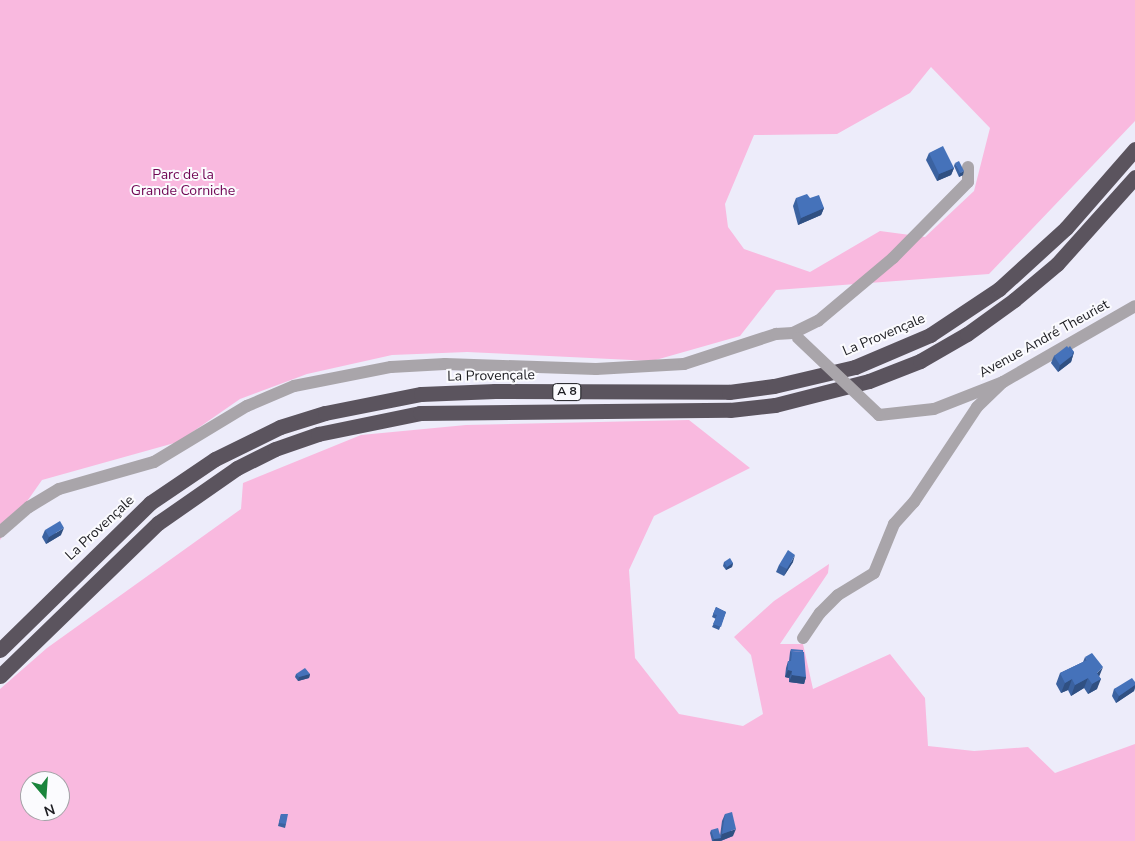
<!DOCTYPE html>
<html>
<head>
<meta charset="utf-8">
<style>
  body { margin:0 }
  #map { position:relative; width:1135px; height:841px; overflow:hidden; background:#edecfa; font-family:"Nunito Sans",sans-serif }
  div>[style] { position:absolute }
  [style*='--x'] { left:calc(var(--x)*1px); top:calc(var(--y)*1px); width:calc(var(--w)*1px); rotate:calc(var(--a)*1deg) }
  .green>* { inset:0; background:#f9b9df }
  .minor>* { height:12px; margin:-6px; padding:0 6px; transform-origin:6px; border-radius:6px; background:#a9a5aa }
  .highway>* { height:15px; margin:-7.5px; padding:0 7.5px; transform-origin:7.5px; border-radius:7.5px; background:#5b545e }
  .minor-bridge>* { height:12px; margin:-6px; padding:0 6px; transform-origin:6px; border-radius:6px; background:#a9a5aa }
  .wall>* { inset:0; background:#3b62a0 }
  .shaded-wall>* { inset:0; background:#305082 }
  .building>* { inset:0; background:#4572ba }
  span { translate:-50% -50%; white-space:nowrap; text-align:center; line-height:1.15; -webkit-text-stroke:4px #fbfbfe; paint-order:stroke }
  .shield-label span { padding:1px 4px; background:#fbfbfe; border:1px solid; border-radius:4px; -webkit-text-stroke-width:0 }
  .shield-label { font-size:12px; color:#1d1d22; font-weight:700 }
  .park-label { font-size:14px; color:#700654 }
  .street-label { font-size:14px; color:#1d1d22 }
  .north { position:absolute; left:20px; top:771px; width:50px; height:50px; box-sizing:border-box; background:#fbfbfe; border:1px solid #a2a2a6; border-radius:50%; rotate:162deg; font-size:14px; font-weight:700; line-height:20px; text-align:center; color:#1d1d22 }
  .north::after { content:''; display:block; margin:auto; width:18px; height:22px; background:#1a853c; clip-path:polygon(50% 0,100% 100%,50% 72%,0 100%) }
</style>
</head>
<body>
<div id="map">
  <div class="green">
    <div style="clip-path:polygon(evenodd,0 0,1135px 0,1135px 121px,989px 274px,776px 290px,740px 336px,652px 361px,467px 352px,392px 355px,307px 374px,240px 399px,178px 442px,42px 480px,0 540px,0 0,931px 67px,990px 128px,974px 191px,925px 237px,880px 231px,810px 272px,744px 249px,728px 227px,725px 204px,754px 135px,837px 134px,910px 93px,931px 67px)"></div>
    <div style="clip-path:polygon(evenodd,689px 420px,750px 468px,654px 516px,629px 570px,635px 658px,679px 714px,743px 726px,763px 714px,751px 655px,734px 637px,774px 601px,829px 564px,828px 573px,780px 644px,803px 644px,813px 689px,890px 654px,925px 698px,928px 746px,974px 751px,1028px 747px,1055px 773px,1135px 744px,1135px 841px,0 841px,0 689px,47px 648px,241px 509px,243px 483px,361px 435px,466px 425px,689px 420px,30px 781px,60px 781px,60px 811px,30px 811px,30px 781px)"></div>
  </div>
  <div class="minor">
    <div style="--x:879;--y:415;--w:55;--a:-6.2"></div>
    <div style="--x:934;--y:409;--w:74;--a:-21.4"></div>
    <div style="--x:1003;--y:382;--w:152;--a:-29.9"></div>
    <div style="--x:0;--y:532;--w:38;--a:-41"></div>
    <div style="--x:29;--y:507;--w:35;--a:-31"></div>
    <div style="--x:59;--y:489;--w:99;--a:-15.9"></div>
    <div style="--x:154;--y:462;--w:109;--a:-31.1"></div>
    <div style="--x:247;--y:406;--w:51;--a:-23.1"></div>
    <div style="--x:294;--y:386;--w:99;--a:-11.1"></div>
    <div style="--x:391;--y:367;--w:54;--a:-3.2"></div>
    <div style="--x:445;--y:364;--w:151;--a:1.9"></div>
    <div style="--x:596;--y:369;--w:88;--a:-3.3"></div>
    <div style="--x:684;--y:364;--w:97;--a:-18.1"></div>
    <div style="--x:776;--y:334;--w:17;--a:-3"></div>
    <div style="--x:793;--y:333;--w:28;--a:-26"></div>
    <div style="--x:818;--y:321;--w:98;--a:-40"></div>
    <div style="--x:893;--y:258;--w:107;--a:-45.4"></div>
    <div style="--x:968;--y:182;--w:15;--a:-90"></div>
    <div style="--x:803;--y:638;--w:30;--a:-56"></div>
    <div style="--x:820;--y:613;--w:25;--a:-45"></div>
    <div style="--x:838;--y:595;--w:42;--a:-31.4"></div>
    <div style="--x:874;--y:573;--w:53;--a:-67.8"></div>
    <div style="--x:894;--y:524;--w:30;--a:-48"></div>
    <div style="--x:914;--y:502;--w:114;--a:-56.4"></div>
    <div style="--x:977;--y:407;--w:36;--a:-44"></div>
  </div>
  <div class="highway">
    <div style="--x:0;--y:650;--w:210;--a:-44.4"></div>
    <div style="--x:150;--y:503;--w:78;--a:-34.1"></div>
    <div style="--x:215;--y:459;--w:72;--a:-26.2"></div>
    <div style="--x:280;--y:427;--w:47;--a:-17.3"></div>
    <div style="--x:325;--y:413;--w:98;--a:-11.2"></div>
    <div style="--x:421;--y:394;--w:74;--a:-2.3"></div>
    <div style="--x:495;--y:391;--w:234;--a:0.2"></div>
    <div style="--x:729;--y:392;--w:45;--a:-7.6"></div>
    <div style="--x:774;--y:386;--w:83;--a:-13.2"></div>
    <div style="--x:855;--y:367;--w:82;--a:-23.1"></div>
    <div style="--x:930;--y:335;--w:83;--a:-33.7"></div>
    <div style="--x:999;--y:289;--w:91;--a:-42.3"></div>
    <div style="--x:1066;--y:228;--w:105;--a:-48.9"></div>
    <div style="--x:0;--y:676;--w:220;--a:-44.1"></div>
    <div style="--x:158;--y:523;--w:96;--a:-34.8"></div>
    <div style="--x:237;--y:468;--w:42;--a:-26.6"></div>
    <div style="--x:275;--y:449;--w:46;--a:-19.2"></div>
    <div style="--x:318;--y:434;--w:104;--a:-11.6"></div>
    <div style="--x:420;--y:413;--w:310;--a:-0.6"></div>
    <div style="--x:730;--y:410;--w:45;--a:-6.3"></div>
    <div style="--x:775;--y:405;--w:97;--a:-14.3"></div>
    <div style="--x:869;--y:381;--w:55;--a:-21.4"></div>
    <div style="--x:920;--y:361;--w:54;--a:-29.9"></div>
    <div style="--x:967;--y:334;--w:58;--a:-35.9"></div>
    <div style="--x:1014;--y:300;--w:56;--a:-39.9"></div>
    <div style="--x:1057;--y:264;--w:117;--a:-48.1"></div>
  </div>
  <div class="minor-bridge">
    <div style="--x:798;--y:338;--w:112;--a:43.5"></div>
  </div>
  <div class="wall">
    <div style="clip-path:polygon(929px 153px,954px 168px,951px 175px,937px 181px,926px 160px)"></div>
    <div style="clip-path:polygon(955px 163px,963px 175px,959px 177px,954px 166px)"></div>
    <div style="clip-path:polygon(796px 198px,810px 198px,824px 208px,821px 215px,798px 225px,793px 206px)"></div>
    <div style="clip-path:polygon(1068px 348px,1074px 352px,1071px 362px,1058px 372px,1051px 363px,1054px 356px)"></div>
    <div style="clip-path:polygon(45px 530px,61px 535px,46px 544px,42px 537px)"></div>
    <div style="clip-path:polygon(724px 562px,733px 563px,732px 567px,726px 570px,723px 566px)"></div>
    <div style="clip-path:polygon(793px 562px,784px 576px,776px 572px,779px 565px)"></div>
    <div style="clip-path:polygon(716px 607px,726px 612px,719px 630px,712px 627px,716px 619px,712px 617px)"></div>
    <div style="clip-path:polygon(791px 649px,806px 677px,804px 684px,789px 682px,789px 678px,785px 677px,786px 668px,788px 661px,789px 661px,790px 652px)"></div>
    <div style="clip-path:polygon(1085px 657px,1099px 676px,1097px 689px,1088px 694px,1084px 688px,1071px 696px,1068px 690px,1061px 693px,1056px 684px,1060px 673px,1083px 662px)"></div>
    <div style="clip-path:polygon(296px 674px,310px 674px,309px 678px,298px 681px,295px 677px)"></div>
    <div style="clip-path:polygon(1135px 682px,1135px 688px,1134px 691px,1116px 703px,1112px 696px,1114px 689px)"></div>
    <div style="clip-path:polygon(281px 814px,286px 824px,285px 828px,278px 826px)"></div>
    <div style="clip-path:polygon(725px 814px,733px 836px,721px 841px,712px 841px,710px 833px,711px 830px,720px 836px,722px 821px)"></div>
  </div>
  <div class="shaded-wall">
    <div style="clip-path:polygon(954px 168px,951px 175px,937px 181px,939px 174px)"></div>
    <div style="clip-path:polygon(964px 171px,963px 175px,959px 177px,960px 173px)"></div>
    <div style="clip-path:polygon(824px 208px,821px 215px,798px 225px,801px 218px)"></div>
    <div style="clip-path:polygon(1074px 352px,1071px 362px,1058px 372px,1060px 365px)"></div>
    <div style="clip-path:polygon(64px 528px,61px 535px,46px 544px,49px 537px)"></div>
    <div style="clip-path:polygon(795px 555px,793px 562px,784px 576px,787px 569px)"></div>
    <div style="clip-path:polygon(733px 563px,732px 567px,726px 570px,727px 567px)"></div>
    <div style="clip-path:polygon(1103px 667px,1099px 677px,1101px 679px,1097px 689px,1088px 694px,1097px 673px)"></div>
    <div style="clip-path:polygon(788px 670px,792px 671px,789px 678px,785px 677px)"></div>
    <div style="clip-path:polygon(310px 674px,309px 678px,298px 681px,299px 677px)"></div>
    <div style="clip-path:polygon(792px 675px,806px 677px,804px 684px,789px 682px)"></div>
    <div style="clip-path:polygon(1088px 678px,1084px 688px,1071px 696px,1075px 685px)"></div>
    <div style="clip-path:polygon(1072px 679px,1068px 690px,1061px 693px,1065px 683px)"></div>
    <div style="clip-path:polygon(1135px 685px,1134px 691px,1116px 703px,1119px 696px)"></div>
    <div style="clip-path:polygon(736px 829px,733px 836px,720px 841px,722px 834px)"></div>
    <div style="clip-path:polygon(721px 838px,720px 841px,713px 841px,714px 839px)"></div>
  </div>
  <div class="building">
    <div style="clip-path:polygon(943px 146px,954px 168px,939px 174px,929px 153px)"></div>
    <div style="clip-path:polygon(959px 161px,964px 171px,960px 173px,955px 163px)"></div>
    <div style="clip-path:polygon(807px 194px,810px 198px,819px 195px,824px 208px,801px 218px,796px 198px)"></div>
    <div style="clip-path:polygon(1067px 346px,1073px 355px,1060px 365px,1054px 356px)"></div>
    <div style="clip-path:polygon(1070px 346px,1074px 352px,1072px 354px,1068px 348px)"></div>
    <div style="clip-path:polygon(60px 521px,64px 528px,49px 537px,45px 530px)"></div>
    <div style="clip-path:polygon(788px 550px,795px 555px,787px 569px,779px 565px)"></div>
    <div style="clip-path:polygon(730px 558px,733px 563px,727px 567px,724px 562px)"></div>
    <div style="clip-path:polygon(716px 607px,726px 612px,721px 627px,713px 624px,717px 615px,713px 614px)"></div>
    <div style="clip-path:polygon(791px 649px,803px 650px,803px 652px,792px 651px,791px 654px)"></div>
    <div style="clip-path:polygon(792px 651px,804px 652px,806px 677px,792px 675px,792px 671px,788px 670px,788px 661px,791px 661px)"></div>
    <div style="clip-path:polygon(1092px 653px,1103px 667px,1097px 673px,1101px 679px,1092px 684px,1088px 678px,1075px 685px,1072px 679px,1065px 683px,1060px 673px,1087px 660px,1085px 657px)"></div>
    <div style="clip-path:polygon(305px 668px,310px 674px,299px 677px,296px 674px)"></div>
    <div style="clip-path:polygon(1132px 678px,1135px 682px,1135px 685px,1119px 696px,1114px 689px)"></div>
    <div style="clip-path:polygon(732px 812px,736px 829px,722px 834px,725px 814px)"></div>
    <div style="clip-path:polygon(281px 814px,288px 814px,286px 824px,279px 823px)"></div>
    <div style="clip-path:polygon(718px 828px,721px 838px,714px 839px,711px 830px)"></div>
  </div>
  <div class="shield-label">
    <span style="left:567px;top:392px">A 8</span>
  </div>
  <div class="park-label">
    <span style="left:183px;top:183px">Parc de la<br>Grande Corniche</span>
  </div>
  <div class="street-label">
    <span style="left:884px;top:335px;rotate:-23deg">La Provençale</span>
    <span style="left:1044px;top:339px;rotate:-29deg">Avenue André Theuriet</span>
    <span style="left:491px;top:376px;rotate:-1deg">La Provençale</span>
    <span style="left:100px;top:528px;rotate:-43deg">La Provençale</span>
  </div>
  <div class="north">N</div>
</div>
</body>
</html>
